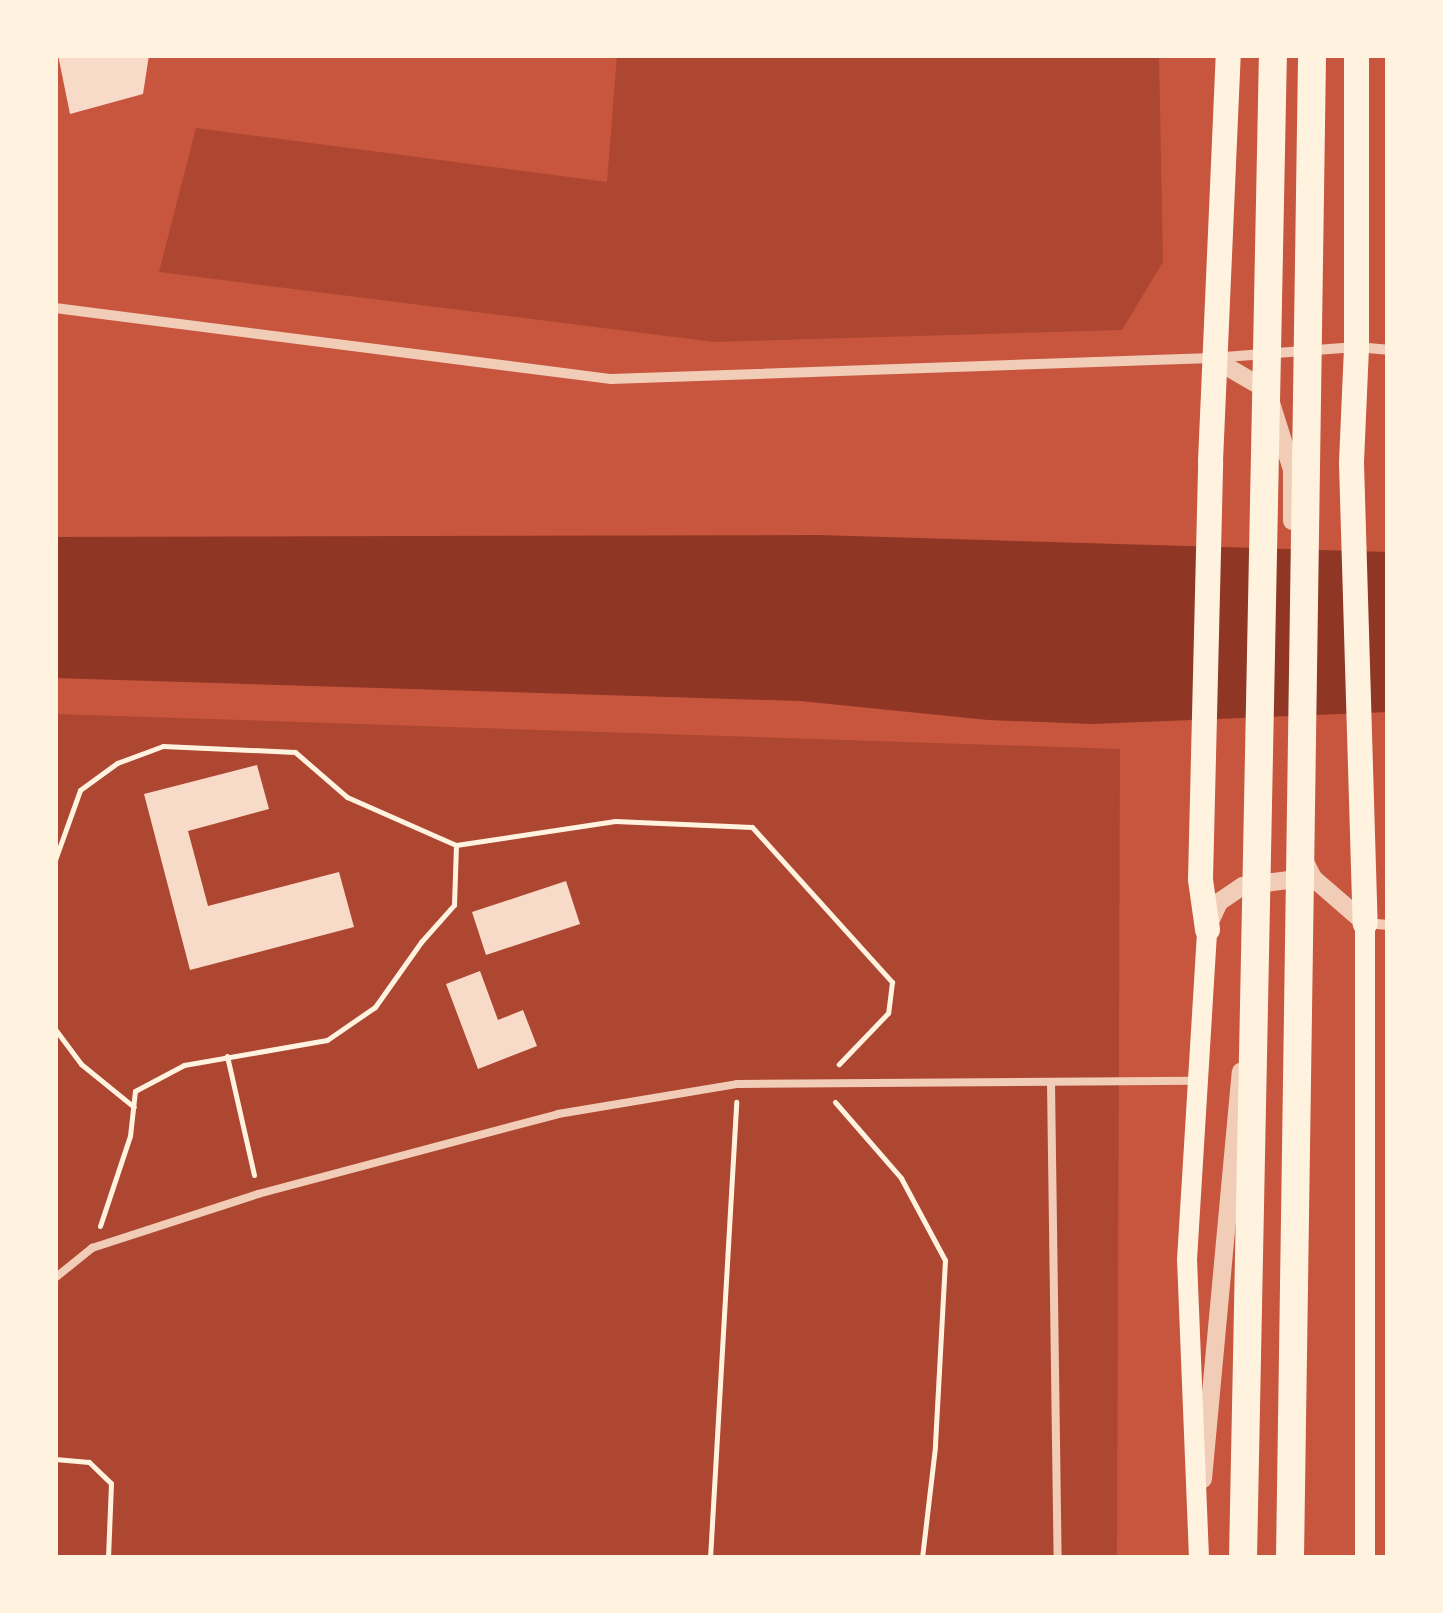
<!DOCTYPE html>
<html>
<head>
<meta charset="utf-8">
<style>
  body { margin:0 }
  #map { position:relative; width:1443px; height:1613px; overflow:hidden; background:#c8553d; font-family:Signika,sans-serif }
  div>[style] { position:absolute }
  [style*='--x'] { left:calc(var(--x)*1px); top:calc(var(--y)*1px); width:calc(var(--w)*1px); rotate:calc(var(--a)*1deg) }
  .green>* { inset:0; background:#ae4732 }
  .water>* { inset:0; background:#8f3625 }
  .building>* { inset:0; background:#f7dbc8 }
  .path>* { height:5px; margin:-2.5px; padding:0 2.5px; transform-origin:2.5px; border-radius:2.5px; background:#fff3e0 }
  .service>* { height:8px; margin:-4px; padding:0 4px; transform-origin:4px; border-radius:4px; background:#f1ccb7 }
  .minor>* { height:10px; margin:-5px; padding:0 5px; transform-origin:5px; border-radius:5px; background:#f1ccb7 }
  .tertiary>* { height:18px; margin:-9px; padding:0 9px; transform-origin:9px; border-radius:9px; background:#f1ccb7 }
  .secondary>* { height:20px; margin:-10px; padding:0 10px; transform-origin:10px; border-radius:10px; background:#fff3e0 }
  .primary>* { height:25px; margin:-12.5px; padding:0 12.5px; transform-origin:12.5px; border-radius:12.5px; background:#fff3e0 }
  .trunk>* { height:28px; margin:-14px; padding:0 14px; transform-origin:14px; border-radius:14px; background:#fff3e0 }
  span { translate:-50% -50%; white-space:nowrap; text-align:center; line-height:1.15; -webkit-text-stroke:10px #fff3e0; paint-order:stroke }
  .frame { position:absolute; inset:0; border:58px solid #fff3e0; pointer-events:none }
</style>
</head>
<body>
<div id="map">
  <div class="green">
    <div style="clip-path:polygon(617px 55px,1159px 55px,1163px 262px,1122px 330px,714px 342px,159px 272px,196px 128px,607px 182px)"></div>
    <div style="clip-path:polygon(55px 714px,1120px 749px,1117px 1558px,55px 1558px)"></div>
  </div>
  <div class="water">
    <div style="clip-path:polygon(818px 535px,1388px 552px,1388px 712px,1092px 724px,988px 720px,800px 701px,55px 678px,55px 537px)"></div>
  </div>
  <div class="building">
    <div style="clip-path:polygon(58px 55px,149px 55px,143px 94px,70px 114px)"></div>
    <div style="clip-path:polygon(257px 765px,269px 809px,188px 831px,208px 906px,339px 872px,354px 927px,190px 970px,144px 794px)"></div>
    <div style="clip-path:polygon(566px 881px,580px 924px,486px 955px,472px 912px)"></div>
    <div style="clip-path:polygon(480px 971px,498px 1020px,523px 1010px,537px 1046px,478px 1069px,446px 984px)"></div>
  </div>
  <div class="path">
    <div style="--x:55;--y:860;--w:74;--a:-70.3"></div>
    <div style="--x:80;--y:790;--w:46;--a:-36.1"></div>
    <div style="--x:117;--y:763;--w:49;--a:-20.3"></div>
    <div style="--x:163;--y:746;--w:132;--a:2.6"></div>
    <div style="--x:295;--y:752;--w:69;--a:40.9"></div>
    <div style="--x:347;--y:797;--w:119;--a:23.8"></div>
    <div style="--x:55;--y:1029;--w:44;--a:53.4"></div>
    <div style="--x:81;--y:1064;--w:68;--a:39.1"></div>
    <div style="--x:227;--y:1056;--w:122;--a:77.2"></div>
    <div style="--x:835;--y:1102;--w:101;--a:49"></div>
    <div style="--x:901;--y:1178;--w:93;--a:61.8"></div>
    <div style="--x:945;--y:1260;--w:187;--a:93.1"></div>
    <div style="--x:935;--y:1447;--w:112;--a:96.7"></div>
    <div style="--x:100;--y:1226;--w:95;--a:-71.6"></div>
    <div style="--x:130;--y:1136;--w:45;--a:-83.7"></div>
    <div style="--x:135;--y:1091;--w:55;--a:-28"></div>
    <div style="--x:184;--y:1065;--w:145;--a:-9.9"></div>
    <div style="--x:327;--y:1040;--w:58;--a:-34.5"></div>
    <div style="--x:375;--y:1007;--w:80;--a:-54.7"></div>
    <div style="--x:421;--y:942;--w:50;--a:-48.3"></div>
    <div style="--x:454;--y:905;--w:60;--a:-88.1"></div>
    <div style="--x:456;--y:845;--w:161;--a:-8.6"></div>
    <div style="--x:615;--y:821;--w:137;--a:2.5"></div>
    <div style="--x:752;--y:827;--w:209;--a:47.9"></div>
    <div style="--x:892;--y:982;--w:31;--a:97"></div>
    <div style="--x:888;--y:1013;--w:71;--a:133.9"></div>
    <div style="--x:55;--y:1459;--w:34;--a:5"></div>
    <div style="--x:89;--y:1462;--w:30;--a:44"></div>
    <div style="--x:111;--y:1483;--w:75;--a:92.3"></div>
    <div style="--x:710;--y:1558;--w:457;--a:-86.7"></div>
  </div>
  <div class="service">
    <div style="--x:1051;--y:1083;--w:475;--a:89.2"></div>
    <div style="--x:55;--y:1278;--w:48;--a:-39"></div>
    <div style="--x:92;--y:1248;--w:175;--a:-18"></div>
    <div style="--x:258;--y:1194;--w:310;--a:-14.9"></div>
    <div style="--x:558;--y:1114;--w:181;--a:-9.5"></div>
    <div style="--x:737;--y:1084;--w:456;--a:-0.4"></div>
  </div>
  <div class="minor">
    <div style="--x:55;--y:308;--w:561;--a:7.28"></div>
    <div style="--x:611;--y:379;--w:601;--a:-2"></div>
    <div style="--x:1212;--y:358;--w:144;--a:-4.4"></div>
    <div style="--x:1356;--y:347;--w:32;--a:5"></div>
    <div style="--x:1366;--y:923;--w:22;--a:5"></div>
  </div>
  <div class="tertiary">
    <div style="--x:1212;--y:358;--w:64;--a:30.2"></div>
    <div style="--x:1267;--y:390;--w:84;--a:72.6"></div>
    <div style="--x:1292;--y:470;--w:51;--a:90"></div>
    <div style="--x:1304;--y:860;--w:20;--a:63"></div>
    <div style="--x:1313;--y:878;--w:69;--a:40.9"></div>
    <div style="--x:1208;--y:926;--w:26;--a:-65"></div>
    <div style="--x:1219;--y:902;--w:29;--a:-34"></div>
    <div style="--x:1243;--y:886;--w:45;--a:-7.6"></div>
    <div style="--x:1288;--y:880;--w:18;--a:22"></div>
    <div style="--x:1203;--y:1479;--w:409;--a:-84.7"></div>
  </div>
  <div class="secondary">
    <div style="--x:1365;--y:923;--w:635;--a:90"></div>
    <div style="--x:1199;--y:1558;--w:298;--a:-92.3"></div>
    <div style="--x:1187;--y:1260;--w:332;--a:-86.5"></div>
  </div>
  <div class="primary">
    <div style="--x:1356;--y:55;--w:292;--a:90"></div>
    <div style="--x:1356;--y:347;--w:116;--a:92.5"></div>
    <div style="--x:1351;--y:463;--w:460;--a:88.3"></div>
    <div style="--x:1207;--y:929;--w:50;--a:-98"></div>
    <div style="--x:1200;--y:879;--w:418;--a:-88.6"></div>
    <div style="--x:1210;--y:461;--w:406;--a:-87.5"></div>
  </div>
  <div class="trunk">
    <div style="--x:1243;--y:1558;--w:1503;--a:-88.86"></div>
    <div style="--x:1290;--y:1558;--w:1503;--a:-89.16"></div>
  </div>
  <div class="frame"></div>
</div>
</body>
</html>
